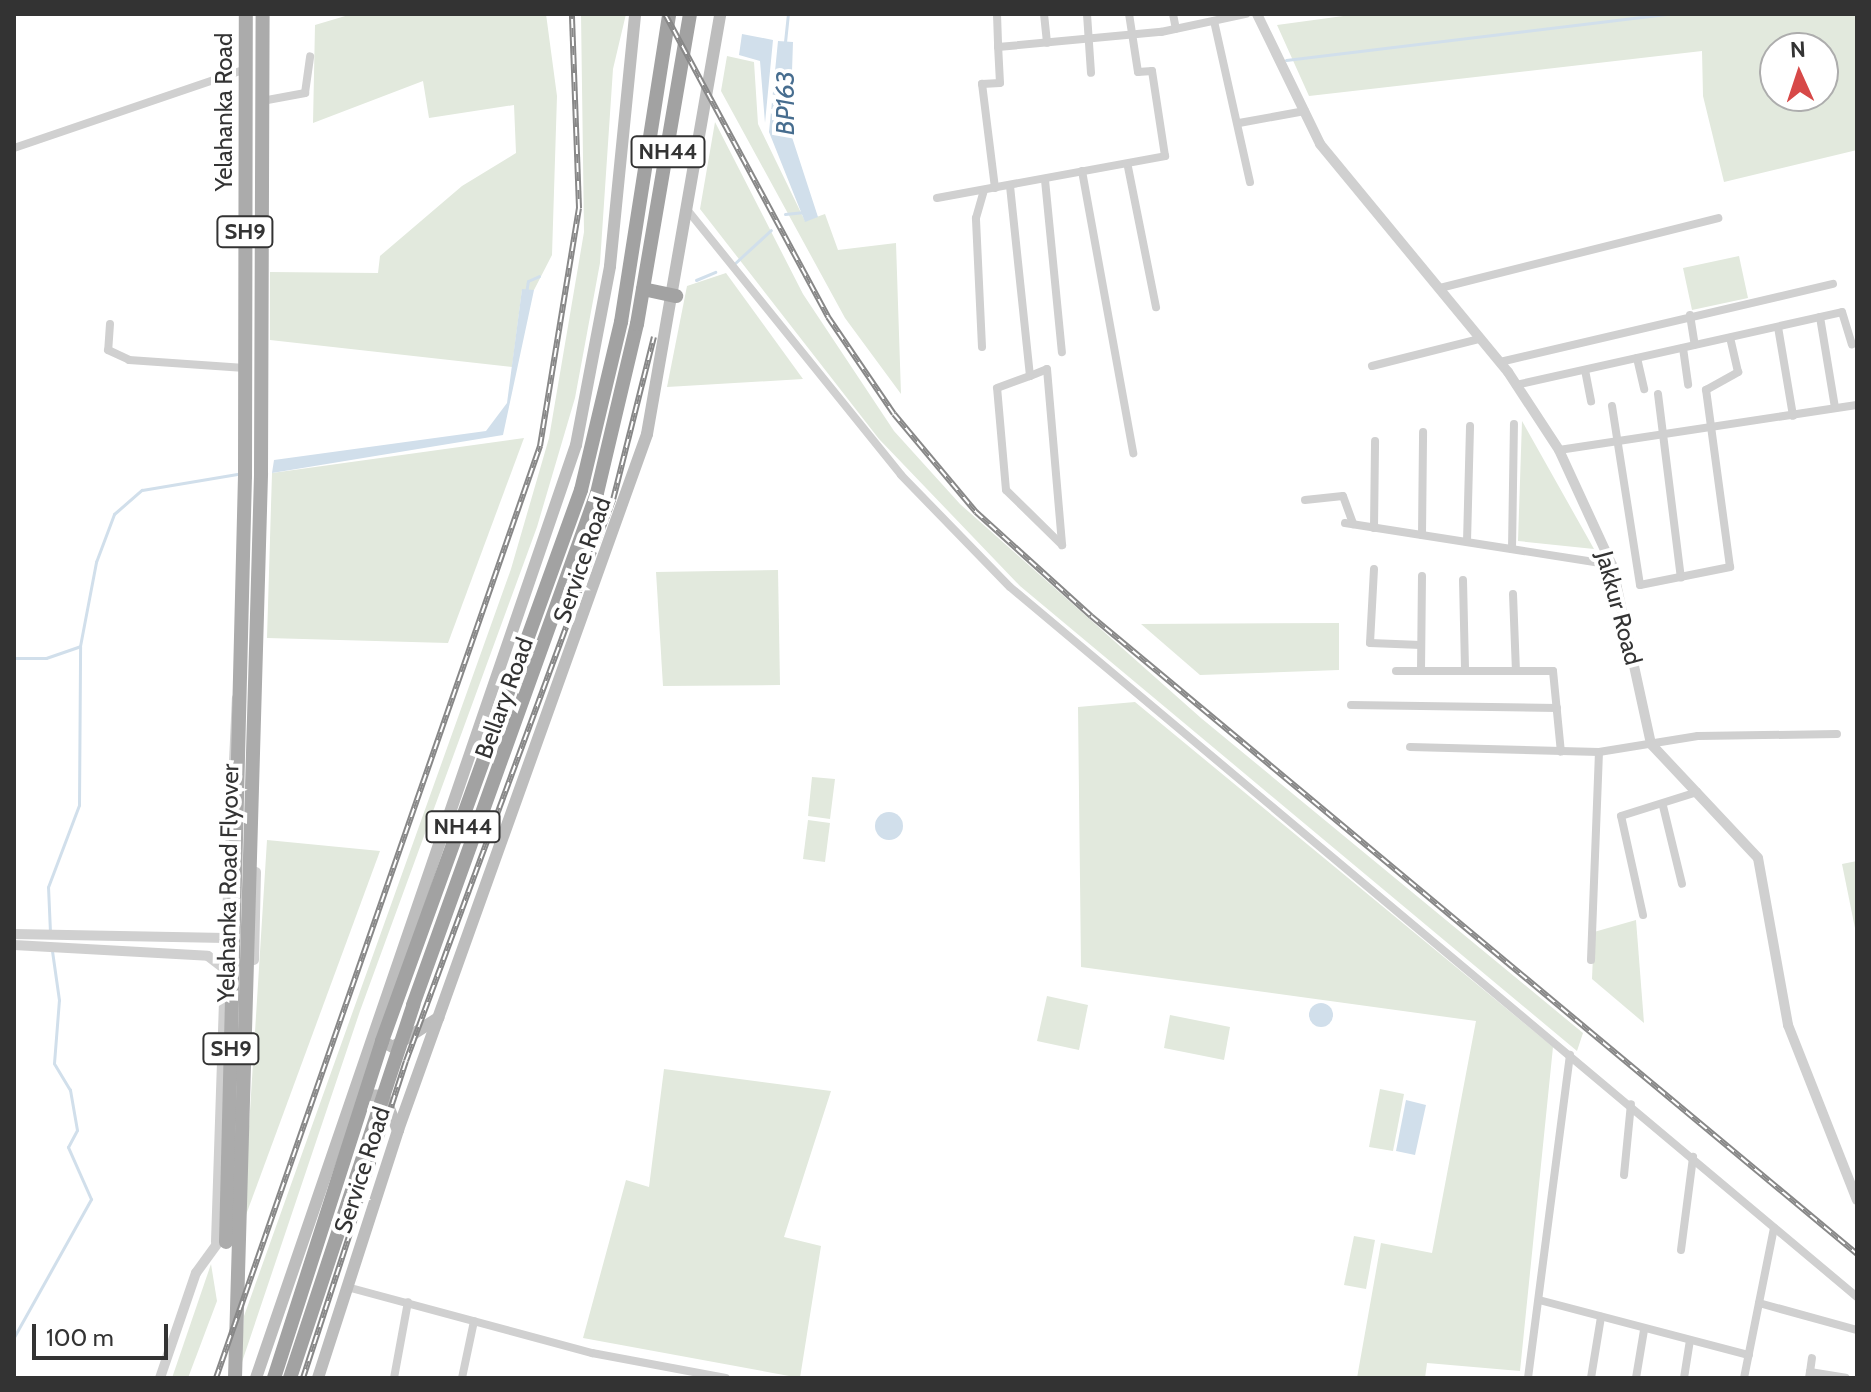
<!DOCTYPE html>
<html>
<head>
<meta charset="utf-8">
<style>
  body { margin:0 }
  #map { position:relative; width:1871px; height:1392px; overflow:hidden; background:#fff; font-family:Cabin,sans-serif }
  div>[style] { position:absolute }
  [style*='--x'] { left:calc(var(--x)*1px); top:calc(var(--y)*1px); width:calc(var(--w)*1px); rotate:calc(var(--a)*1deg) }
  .green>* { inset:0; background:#e2e9dd }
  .water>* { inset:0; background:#d1dfeb }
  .round { border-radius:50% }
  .stream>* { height:3px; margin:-1.5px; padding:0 1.5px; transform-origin:1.5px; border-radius:1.5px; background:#d1dfeb }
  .minor>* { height:8px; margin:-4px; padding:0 4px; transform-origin:4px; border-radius:4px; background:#d0d0d0 }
  .tertiary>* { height:10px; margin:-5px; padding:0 5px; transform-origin:5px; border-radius:5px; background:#d0d0d0 }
  .secondary>* { height:12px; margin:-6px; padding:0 6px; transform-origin:6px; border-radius:6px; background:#bdbdbd }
  .primary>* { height:14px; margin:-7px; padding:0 7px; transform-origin:7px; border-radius:7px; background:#ababab }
  .trunk>* { height:14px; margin:-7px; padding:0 7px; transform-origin:7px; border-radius:7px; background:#a2a2a2 }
  .rail>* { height:6px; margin-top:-3px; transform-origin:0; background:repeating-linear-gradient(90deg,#fff 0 9px,#888 0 18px); box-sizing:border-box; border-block:2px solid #888 }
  span { translate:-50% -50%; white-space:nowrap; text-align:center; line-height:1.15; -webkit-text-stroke:8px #fff; paint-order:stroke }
  .shield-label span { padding:2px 6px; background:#fff; border:2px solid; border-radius:6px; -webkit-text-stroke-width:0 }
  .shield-label { font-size:22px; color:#333; font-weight:700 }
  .street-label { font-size:24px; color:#333 }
  .water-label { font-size:26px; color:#476d8f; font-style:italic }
  .frame { position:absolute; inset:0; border:16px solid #333; pointer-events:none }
  .north { position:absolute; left:1759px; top:32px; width:80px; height:80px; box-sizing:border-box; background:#fff; border:2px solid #adadad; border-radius:50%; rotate:357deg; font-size:22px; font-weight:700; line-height:32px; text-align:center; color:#333 }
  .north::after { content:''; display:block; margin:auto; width:28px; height:36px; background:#d74948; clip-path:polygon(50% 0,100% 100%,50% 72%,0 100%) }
  .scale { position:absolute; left:32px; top:1324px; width:136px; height:36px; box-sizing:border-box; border:4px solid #333; border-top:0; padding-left:10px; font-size:24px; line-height:28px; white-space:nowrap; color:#333; -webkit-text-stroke:6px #fff; paint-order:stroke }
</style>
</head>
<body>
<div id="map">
  <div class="green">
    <div style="clip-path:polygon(352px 14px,546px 14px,557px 96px,552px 255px,534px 290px,522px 290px,512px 367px,270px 340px,270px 272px,378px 273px,380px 256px,462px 186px,516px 153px,514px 105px,429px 118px,423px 81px,313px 123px,315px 25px)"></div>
    <div style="clip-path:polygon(581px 14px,626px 14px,613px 69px,600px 263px,575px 398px,537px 527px,360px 1011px,241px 1365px,244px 1316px,511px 569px,549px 438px,584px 232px)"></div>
    <div style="clip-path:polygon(evenodd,1358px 14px,1857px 14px,1857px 150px,1724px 182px,1703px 96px,1702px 51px,1309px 96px,1277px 25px,1358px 14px,1775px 48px,1823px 48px,1823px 96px,1775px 96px,1775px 48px)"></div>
    <div style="clip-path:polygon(727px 56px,754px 62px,758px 124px,805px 221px,825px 214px,838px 250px,896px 243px,901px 394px,845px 318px,721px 91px)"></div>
    <div style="clip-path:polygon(715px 122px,803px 294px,894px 431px,960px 504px,1201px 718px,1583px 1033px,1577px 1051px,1020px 586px,879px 439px,700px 209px)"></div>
    <div style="clip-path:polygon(1739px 256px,1748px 298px,1692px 310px,1683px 268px)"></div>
    <div style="clip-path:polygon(726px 273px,803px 379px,667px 387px,687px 286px)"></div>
    <div style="clip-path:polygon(1522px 421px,1594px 549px,1518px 541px)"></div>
    <div style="clip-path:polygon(524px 438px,448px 643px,267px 638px,272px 473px)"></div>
    <div style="clip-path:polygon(778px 570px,780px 685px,663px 686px,656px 572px)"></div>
    <div style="clip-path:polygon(1339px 623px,1339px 670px,1200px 675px,1141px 624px)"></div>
    <div style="clip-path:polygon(1135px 702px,1553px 1047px,1520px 1371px,1427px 1363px,1425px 1378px,1357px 1378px,1381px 1243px,1432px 1253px,1476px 1021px,1081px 967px,1078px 707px)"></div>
    <div style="clip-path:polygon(812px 777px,835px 779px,830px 819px,808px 816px)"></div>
    <div style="clip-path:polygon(808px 820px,830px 823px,825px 862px,803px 859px)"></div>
    <div style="clip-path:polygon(267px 840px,380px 851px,243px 1223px)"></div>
    <div style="clip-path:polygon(1857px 861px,1857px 938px,1842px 864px)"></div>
    <div style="clip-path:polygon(1636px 920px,1644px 1023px,1592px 979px,1594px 932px)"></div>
    <div style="clip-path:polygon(1047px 996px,1088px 1005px,1079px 1050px,1037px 1041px)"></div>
    <div style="clip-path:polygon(1170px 1015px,1230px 1027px,1224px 1060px,1164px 1048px)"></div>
    <div style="clip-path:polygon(664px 1069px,831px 1091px,784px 1237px,821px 1246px,800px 1378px,583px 1338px,626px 1180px,649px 1187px)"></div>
    <div style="clip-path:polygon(1380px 1089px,1404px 1094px,1393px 1151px,1369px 1147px)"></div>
    <div style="clip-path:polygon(1354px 1236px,1375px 1240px,1366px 1289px,1344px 1285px)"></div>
    <div style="clip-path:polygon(211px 1264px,217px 1301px,188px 1378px,172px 1378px)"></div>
  </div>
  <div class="water">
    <div style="clip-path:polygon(742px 34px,773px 40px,765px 123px,760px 61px,739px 55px)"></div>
    <div style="clip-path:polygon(778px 41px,793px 42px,790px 131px,818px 217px,805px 222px,769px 132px)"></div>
    <div style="clip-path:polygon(522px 289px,534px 290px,503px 435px,272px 473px,274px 460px,486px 431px,507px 403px)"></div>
    <div class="round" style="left:875px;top:812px;width:28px;height:28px"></div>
    <div class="round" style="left:1309px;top:1003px;width:24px;height:24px"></div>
    <div style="clip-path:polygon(1406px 1100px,1426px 1105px,1415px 1155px,1396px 1151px)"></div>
  </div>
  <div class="stream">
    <div style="--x:785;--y:42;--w:28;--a:-84"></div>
    <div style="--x:1286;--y:60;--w:385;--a:-6.9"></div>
    <div style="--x:785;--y:214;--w:19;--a:-6"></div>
    <div style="--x:734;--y:264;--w:50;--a:-42.6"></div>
    <div style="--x:696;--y:280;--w:21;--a:-23"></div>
    <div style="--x:526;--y:293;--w:12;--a:-81"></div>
    <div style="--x:528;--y:281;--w:12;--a:-24"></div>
    <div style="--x:14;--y:658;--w:32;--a:0"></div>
    <div style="--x:46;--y:658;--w:36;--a:-19"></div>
    <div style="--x:50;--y:932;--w:45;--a:-92.5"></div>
    <div style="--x:48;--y:887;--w:88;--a:-69.3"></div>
    <div style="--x:79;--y:805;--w:159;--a:-89.6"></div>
    <div style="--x:80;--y:646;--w:86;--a:-79.2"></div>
    <div style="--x:96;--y:562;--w:51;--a:-69.4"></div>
    <div style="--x:114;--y:514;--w:37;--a:-41"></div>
    <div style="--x:142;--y:490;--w:101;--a:-9.6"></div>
    <div style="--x:14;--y:1337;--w:158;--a:-60.8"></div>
    <div style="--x:91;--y:1199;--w:57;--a:-113.9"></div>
    <div style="--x:68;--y:1147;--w:19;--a:-62"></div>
    <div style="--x:77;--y:1130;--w:41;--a:-99.9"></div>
    <div style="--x:70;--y:1090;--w:31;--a:-121"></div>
    <div style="--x:54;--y:1063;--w:63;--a:-85.5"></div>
    <div style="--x:59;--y:1000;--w:49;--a:-98.1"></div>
  </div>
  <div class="minor">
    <div style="--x:997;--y:14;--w:33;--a:88"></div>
    <div style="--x:1044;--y:14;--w:29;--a:84"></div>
    <div style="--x:1087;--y:14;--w:59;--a:86.1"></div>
    <div style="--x:1173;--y:14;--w:15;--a:79"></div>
    <div style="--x:1214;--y:21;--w:165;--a:77.4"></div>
    <div style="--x:262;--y:101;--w:44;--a:-10.5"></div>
    <div style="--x:305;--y:93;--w:37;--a:-82"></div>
    <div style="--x:1239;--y:123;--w:67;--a:-10.3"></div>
    <div style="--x:14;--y:148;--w:245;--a:-18.8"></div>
    <div style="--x:1128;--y:167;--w:143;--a:78.7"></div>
    <div style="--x:1082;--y:171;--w:287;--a:79.7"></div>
    <div style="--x:1045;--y:180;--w:173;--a:84.4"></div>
    <div style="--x:1010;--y:186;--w:191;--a:84"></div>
    <div style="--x:1030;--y:376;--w:18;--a:-22"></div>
    <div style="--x:1047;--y:369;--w:177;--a:85.1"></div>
    <div style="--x:1062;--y:545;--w:78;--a:-135.5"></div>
    <div style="--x:1006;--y:490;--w:102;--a:-95"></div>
    <div style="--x:997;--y:388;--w:35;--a:-20"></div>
    <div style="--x:995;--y:188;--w:105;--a:-97.1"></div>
    <div style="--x:982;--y:84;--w:18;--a:-3"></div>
    <div style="--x:1000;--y:83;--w:36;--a:-93"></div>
    <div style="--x:998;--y:47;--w:164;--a:-5.3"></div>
    <div style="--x:1161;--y:32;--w:87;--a:-12"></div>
    <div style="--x:937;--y:198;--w:232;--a:-10.4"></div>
    <div style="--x:1165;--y:156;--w:86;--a:-98.7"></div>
    <div style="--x:1152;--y:71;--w:14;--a:176"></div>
    <div style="--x:1138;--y:72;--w:59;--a:-98.8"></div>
    <div style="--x:689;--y:212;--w:338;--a:51.1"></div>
    <div style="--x:901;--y:475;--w:156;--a:45.8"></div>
    <div style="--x:1010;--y:587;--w:1105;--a:39.97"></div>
    <div style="--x:1440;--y:288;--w:287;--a:-14.1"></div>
    <div style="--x:1690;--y:315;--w:30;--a:81"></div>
    <div style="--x:1820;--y:317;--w:92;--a:80.6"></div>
    <div style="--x:110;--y:324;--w:26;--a:94"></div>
    <div style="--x:108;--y:350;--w:23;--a:25"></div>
    <div style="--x:129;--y:360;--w:116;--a:3.9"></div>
    <div style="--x:1778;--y:327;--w:90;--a:80.4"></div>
    <div style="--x:982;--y:347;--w:129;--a:-92.7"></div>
    <div style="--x:976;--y:218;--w:29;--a:-74"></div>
    <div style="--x:1683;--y:348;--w:37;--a:82"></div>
    <div style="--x:1637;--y:358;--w:32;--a:77"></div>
    <div style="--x:1500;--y:362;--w:342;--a:-13.2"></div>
    <div style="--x:1372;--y:366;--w:110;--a:-14.2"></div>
    <div style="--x:1585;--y:370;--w:32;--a:79"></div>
    <div style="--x:1516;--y:385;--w:334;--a:-12.6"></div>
    <div style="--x:1842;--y:312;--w:34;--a:73"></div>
    <div style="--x:1658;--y:394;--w:185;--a:82.9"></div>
    <div style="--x:1612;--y:406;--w:181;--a:81.1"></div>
    <div style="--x:1640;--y:585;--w:92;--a:-11.3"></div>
    <div style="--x:1730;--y:567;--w:179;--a:-97.7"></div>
    <div style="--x:1706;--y:390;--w:37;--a:-29"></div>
    <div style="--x:1738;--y:372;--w:35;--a:-103"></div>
    <div style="--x:1559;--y:450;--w:301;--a:-8.6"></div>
    <div style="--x:1305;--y:500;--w:38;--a:-6"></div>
    <div style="--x:1343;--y:496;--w:30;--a:70"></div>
    <div style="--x:1345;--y:523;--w:270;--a:8.9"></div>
    <div style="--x:1374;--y:528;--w:87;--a:-89.3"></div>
    <div style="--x:1422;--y:535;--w:103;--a:-89.4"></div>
    <div style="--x:1467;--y:542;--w:116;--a:-88.5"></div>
    <div style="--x:1512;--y:549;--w:125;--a:-89.1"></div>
    <div style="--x:1374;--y:569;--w:74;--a:93.1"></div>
    <div style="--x:1370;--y:643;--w:51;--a:2.2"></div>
    <div style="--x:1463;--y:580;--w:91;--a:88.7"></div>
    <div style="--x:1513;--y:594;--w:77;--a:87.8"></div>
    <div style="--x:1396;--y:671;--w:157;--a:0"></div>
    <div style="--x:1553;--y:671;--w:81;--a:84.4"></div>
    <div style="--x:1421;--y:671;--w:95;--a:-89.4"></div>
    <div style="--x:1351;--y:705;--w:206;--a:0.8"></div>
    <div style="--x:1410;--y:747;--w:189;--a:1.5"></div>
    <div style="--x:1599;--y:752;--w:100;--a:-9.2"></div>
    <div style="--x:1698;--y:736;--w:139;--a:-0.8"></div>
    <div style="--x:1663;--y:806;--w:80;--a:76.3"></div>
    <div style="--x:1643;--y:915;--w:101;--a:-102.5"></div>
    <div style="--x:1621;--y:816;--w:80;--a:-17.5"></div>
    <div style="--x:1591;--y:960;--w:208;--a:-87.8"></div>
    <div style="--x:1624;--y:1175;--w:71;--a:-84.4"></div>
    <div style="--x:1681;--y:1250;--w:94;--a:-82.6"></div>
    <div style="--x:347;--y:1287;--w:254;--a:15.1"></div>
    <div style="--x:592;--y:1353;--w:136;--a:10.6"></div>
    <div style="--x:1539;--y:1300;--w:217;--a:14.7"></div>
    <div style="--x:1759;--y:1303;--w:102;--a:15.4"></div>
    <div style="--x:1810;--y:1372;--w:14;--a:-82"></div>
    <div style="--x:394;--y:1378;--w:77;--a:-79.6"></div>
    <div style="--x:462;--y:1378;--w:58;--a:-78.1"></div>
    <div style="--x:1528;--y:1378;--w:326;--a:-82.6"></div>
    <div style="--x:1591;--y:1378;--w:62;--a:-80.7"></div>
    <div style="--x:1636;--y:1378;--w:49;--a:-80.5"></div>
    <div style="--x:1684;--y:1378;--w:37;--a:-81"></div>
    <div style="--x:1744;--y:1378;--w:153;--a:-78.7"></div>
    <div style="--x:1809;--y:1378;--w:6;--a:-81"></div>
    <div style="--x:1810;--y:1372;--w:36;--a:9"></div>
  </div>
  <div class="tertiary">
    <div style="--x:1257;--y:14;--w:144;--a:64.1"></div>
    <div style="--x:1320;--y:144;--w:296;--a:50.5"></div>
    <div style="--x:1508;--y:372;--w:93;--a:56.8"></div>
    <div style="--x:1559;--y:450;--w:127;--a:65.3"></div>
    <div style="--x:1612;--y:565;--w:183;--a:77.7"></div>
    <div style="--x:1651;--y:744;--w:156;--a:46.8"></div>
    <div style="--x:1758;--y:858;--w:170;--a:79.8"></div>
    <div style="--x:1788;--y:1025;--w:188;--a:68.5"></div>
    <div style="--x:14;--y:934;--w:212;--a:1.1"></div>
    <div style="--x:226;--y:938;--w:240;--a:-87.4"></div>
    <div style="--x:14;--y:945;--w:194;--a:3.2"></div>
    <div style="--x:208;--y:956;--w:23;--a:38"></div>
    <div style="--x:254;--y:960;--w:88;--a:-88.7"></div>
    <div style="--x:216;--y:1242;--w:304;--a:-88.1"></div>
    <div style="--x:226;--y:938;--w:7;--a:8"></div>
    <div style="--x:160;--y:1378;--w:111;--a:-71.1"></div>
    <div style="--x:196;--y:1273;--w:54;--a:-54"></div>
  </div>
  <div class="secondary">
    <div style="--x:376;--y:1038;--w:19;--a:28"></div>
    <div style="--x:393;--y:1047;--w:54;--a:-32.8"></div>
    <div style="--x:360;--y:1095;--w:24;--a:2"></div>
    <div style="--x:384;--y:1096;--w:37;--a:68"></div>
    <div style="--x:256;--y:1378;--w:986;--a:-71.07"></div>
    <div style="--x:576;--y:445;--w:182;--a:-79.2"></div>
    <div style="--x:610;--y:266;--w:253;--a:-84.3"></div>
    <div style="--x:318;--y:1378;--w:261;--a:-72.1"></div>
    <div style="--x:398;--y:1130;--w:739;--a:-70.31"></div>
    <div style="--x:647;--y:434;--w:426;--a:-80.1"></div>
  </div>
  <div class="primary">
    <div style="--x:226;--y:1242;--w:766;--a:-88.58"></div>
    <div style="--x:245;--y:476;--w:462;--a:-89.9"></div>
    <div style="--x:235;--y:1378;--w:905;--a:-88.35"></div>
    <div style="--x:261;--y:473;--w:459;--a:-89.8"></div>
  </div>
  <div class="trunk">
    <div style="--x:643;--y:289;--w:34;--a:12"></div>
    <div style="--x:274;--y:1378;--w:354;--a:-72.2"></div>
    <div style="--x:382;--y:1041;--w:586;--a:-70.14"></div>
    <div style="--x:581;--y:490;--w:173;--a:-76.6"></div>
    <div style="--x:621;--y:322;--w:312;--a:-81.1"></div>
    <div style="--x:290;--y:1378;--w:393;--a:-71.7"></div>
    <div style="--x:413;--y:1005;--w:544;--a:-70.23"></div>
    <div style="--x:597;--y:493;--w:174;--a:-76.7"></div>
    <div style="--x:637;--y:324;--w:314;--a:-80.3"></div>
  </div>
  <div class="rail">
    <div style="--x:665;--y:14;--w:344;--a:61.7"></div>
    <div style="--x:828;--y:317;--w:117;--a:55.8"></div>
    <div style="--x:894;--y:414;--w:128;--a:50.1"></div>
    <div style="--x:976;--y:512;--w:155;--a:42.1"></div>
    <div style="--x:1091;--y:616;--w:997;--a:39.79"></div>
    <div style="--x:216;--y:1378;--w:987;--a:-70.83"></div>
    <div style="--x:540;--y:446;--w:241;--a:-80.7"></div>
    <div style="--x:579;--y:208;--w:194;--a:-92.1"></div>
    <div style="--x:303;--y:1378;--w:333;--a:-72"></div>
    <div style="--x:406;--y:1061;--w:598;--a:-69.75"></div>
    <div style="--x:613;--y:500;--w:168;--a:-75.9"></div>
  </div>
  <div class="shield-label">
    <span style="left:668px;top:152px">NH44</span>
    <span style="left:245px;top:232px">SH9</span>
    <span style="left:463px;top:827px">NH44</span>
    <span style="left:231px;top:1049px">SH9</span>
  </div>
  <div class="street-label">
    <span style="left:224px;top:112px;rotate:-90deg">Yelahanka Road</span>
    <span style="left:582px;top:560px;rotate:-71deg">Service Road</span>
    <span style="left:1619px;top:608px;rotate:75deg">Jakkur Road</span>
    <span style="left:504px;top:698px;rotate:-70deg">Bellary Road</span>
    <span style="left:228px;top:883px;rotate:-89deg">Yelahanka Road Flyover</span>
    <span style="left:362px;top:1170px;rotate:-72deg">Service Road</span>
  </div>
  <div class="water-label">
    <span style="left:786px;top:103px;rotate:-90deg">BP163</span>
  </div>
  <div class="frame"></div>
  <div class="north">N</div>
  <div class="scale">100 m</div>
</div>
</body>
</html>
